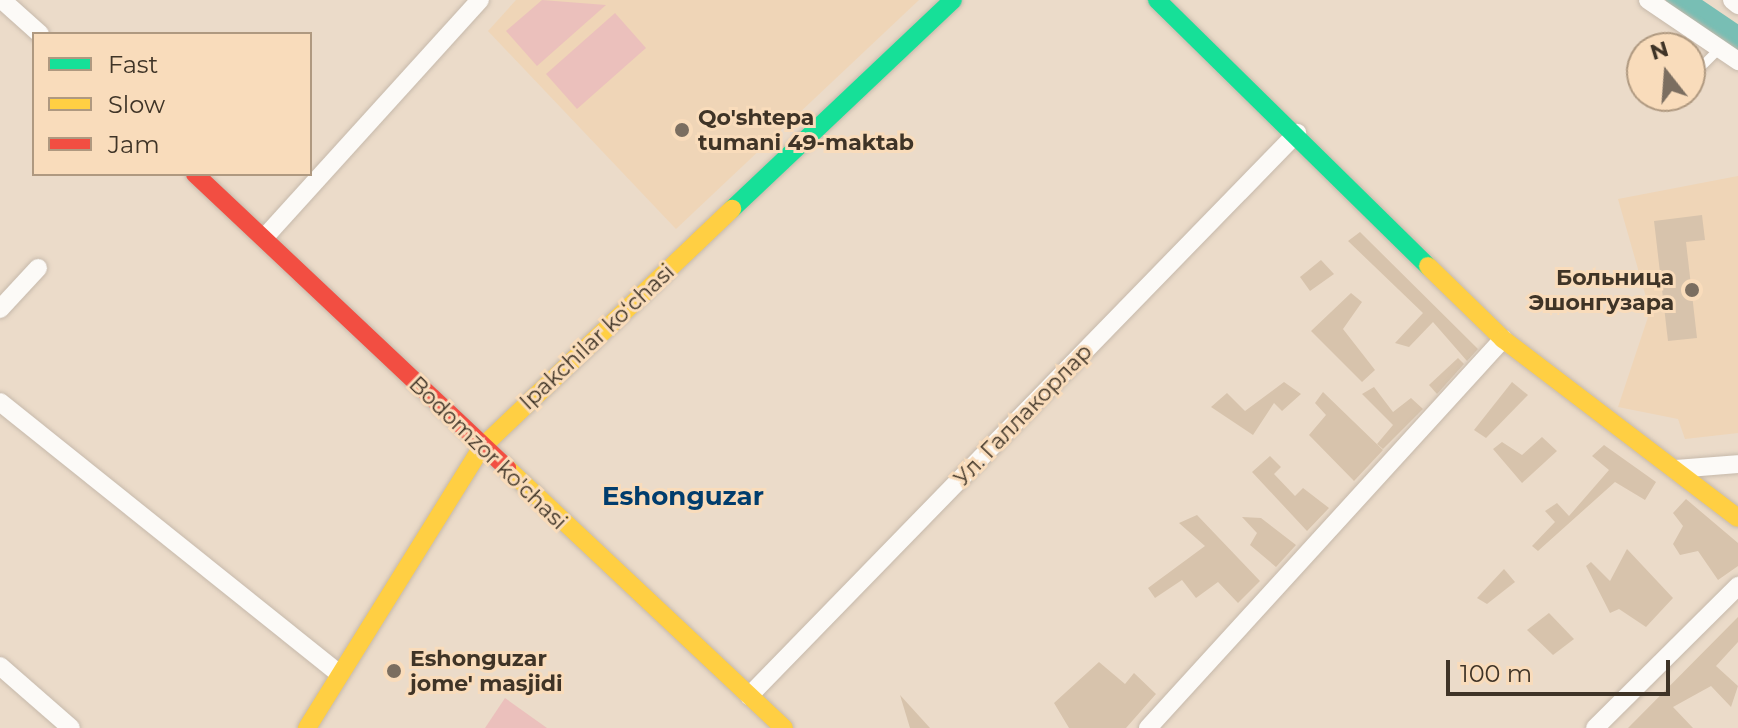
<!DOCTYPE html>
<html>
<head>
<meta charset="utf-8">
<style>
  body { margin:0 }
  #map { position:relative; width:1738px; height:728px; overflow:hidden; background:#ebdbc9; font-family:Montserrat,sans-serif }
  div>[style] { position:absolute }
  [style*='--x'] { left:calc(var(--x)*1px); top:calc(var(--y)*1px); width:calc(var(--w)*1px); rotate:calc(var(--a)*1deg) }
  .built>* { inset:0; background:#efd5b7 }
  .green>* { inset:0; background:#ebc0bc }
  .river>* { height:26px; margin:-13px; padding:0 13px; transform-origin:13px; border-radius:13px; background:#78beb4 }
  .building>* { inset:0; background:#d7c3ac }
  .roads { filter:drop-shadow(0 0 2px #c6b9ab) drop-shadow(0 0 2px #c6b9ab) }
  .lane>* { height:9px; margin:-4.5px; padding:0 4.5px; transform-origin:4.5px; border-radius:4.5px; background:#fcfaf7 }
  .street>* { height:18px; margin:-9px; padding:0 9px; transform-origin:9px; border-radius:9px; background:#fcfaf7 }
  .fast>* { height:18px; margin:-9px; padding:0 9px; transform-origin:9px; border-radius:9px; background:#16e098 }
  .slow>* { height:18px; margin:-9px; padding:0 9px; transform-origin:9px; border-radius:9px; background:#ffcf43 }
  .jam>* { height:18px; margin:-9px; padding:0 9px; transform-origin:9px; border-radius:9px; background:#f24e42 }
  .dots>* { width:22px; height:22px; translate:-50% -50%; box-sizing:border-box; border:4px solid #f9dcbb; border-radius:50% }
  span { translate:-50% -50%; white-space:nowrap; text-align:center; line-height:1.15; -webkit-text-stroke:6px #f9dcbb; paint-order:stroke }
  .poi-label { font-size:22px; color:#3f3427; font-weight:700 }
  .left { translate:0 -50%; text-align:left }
  .right { translate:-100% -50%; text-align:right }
  .street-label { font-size:22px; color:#3f3427 }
  .quarter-label { font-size:26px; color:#013d6d; font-weight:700 }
  .legend { position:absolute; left:32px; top:32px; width:280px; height:144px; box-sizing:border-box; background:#f9dcbb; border:2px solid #af9980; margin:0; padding:10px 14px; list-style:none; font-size:24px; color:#3f3427 }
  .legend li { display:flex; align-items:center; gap:16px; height:40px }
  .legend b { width:40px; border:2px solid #af9980 }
  .north { position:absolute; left:1626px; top:32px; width:80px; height:80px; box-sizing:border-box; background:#f9dcbb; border:2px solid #af9980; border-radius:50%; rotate:343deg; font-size:22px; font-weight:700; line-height:32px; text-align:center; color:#3f3427 }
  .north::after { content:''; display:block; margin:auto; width:28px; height:36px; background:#7b6e60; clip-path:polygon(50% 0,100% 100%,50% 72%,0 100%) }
  .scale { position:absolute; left:1446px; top:660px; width:224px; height:36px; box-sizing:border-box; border:4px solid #3f3427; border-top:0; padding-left:10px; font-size:24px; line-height:28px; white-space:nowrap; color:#3f3427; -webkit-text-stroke:6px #f9dcbb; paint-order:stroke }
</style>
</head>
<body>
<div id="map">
  <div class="built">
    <div style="clip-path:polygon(516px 0,919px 0,676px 229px,488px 31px)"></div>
    <div style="clip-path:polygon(1738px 176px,1738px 433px,1685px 439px,1678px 419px,1618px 407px,1650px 311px,1618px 199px)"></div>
  </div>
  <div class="green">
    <div style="clip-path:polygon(542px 0,606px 5px,537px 66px,506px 31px)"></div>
    <div style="clip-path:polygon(615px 13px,646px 48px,577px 109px,546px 74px)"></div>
    <div style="clip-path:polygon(505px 698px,547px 728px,485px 728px)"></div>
  </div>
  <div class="river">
    <div style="--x:1679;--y:0;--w:71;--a:34.1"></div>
  </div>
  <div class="building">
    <div style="clip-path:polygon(1702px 215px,1705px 240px,1686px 242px,1697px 338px,1668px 341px,1654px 221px)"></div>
    <div style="clip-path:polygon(1360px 232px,1478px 349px,1467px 361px,1433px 322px,1409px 347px,1395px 343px,1423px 313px,1348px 241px)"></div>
    <div style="clip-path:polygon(1321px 260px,1334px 274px,1310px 291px,1300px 277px)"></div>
    <div style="clip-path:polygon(1351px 293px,1362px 302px,1343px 329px,1375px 370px,1362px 382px,1311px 331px)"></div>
    <div style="clip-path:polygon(1458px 358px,1464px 364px,1437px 394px,1429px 385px)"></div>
    <div style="clip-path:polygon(1284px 382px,1301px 394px,1282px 411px,1274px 403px,1253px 435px,1211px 407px,1227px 393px,1245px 411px)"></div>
    <div style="clip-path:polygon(1512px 382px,1528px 395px,1486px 438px,1474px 430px)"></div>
    <div style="clip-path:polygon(1374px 387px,1393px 412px,1411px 398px,1423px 409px,1383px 449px,1377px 444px,1393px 425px,1362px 394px)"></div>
    <div style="clip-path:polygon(1323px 392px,1383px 450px,1354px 481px,1309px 435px,1326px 415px,1315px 403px)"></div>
    <div style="clip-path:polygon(1542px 437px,1557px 451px,1522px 483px,1493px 449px,1502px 442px,1522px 455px)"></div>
    <div style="clip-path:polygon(1604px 445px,1656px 482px,1645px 500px,1615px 482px,1538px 551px,1532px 546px,1555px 522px,1545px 511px,1557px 503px,1569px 516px,1609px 470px,1592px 456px)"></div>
    <div style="clip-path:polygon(1270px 456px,1281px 467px,1274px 474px,1295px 496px,1303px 488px,1329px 508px,1307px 531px,1252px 472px)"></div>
    <div style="clip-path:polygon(1686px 499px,1738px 543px,1738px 566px,1718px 580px,1698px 551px,1680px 555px,1673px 544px,1683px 526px,1673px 513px)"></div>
    <div style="clip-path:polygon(1197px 515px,1260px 581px,1238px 603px,1218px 582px,1196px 598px,1182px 580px,1155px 598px,1148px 588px,1205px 546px,1179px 523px)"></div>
    <div style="clip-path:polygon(1242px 517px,1261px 518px,1296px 545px,1276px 567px,1250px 545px,1257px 533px)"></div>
    <div style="clip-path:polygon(1627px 549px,1673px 598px,1646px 627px,1619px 609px,1610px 613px,1586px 566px,1591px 562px,1610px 581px)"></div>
    <div style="clip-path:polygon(1504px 569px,1515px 582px,1487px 604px,1477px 598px)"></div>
    <div style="clip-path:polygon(1549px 613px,1574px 639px,1553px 655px,1527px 630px)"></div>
    <div style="clip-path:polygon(1738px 617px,1738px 642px,1716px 666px,1738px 686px,1731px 707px,1711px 686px,1673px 707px,1693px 728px,1628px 728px)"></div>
    <div style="clip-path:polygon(1099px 662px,1125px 684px,1134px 673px,1156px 694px,1126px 728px,1069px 728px,1054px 703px)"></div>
    <div style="clip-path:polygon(900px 695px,930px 728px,910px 728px)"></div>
  </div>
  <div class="roads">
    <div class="lane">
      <div style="--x:1690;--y:77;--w:40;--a:-45"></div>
      <div style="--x:1671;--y:97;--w:1;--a:-45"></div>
    </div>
    <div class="street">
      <div style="--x:2;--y:0;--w:51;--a:41.8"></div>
      <div style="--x:1648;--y:0;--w:109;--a:34.1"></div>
      <div style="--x:1732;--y:0;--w:8;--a:40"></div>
      <div style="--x:265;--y:237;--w:320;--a:-47.8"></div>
      <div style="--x:0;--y:309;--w:56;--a:-47.2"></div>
      <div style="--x:0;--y:402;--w:435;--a:38.7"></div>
      <div style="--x:1675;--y:469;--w:63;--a:-4.5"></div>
      <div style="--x:0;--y:666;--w:94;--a:41.1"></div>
      <div style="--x:749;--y:696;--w:786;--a:-45.77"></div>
      <div style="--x:1148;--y:728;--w:527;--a:-47.62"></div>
      <div style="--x:1595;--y:728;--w:202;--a:-44.8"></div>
    </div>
    <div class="fast">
      <div style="--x:1157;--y:0;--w:380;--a:44.5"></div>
      <div style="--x:732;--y:209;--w:304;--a:-43.4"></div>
    </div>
    <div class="slow">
      <div style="--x:1428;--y:266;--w:105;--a:44.2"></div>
      <div style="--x:1503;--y:339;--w:295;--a:37.3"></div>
      <div style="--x:507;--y:468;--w:380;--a:43.2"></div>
      <div style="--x:307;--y:728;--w:330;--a:-58.1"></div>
      <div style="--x:481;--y:448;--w:347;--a:-43.6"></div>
    </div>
    <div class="jam">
      <div style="--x:195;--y:174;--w:429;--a:43.3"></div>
    </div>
  </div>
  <div class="dots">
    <div style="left:682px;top:130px;background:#7b6e60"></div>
    <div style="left:1692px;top:290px;background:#7b6e60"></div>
    <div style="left:394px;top:671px;background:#7b6e60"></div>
  </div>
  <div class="poi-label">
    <span class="left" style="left:698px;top:130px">Qo'shtepa<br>tumani 49-maktab</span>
    <span class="right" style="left:1674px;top:290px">Больница<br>Эшонгузара</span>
    <span class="left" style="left:410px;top:671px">Eshonguzar<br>jome' masjidi</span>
  </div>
  <div class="street-label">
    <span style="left:597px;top:337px;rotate:-43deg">Ipakchilar koʻchasi</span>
    <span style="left:1023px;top:415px;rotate:-46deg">Ул. Галлакорлар</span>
    <span style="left:488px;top:453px;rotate:44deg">Bodomzor ko'chasi</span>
  </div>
  <div class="quarter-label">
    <span style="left:683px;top:497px">Eshonguzar</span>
  </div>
  <ul class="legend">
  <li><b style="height:10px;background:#16e098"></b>Fast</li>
  <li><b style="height:10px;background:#ffcf43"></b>Slow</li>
  <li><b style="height:10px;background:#f24e42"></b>Jam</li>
  </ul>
  <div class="north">N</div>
  <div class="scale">100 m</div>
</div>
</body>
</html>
